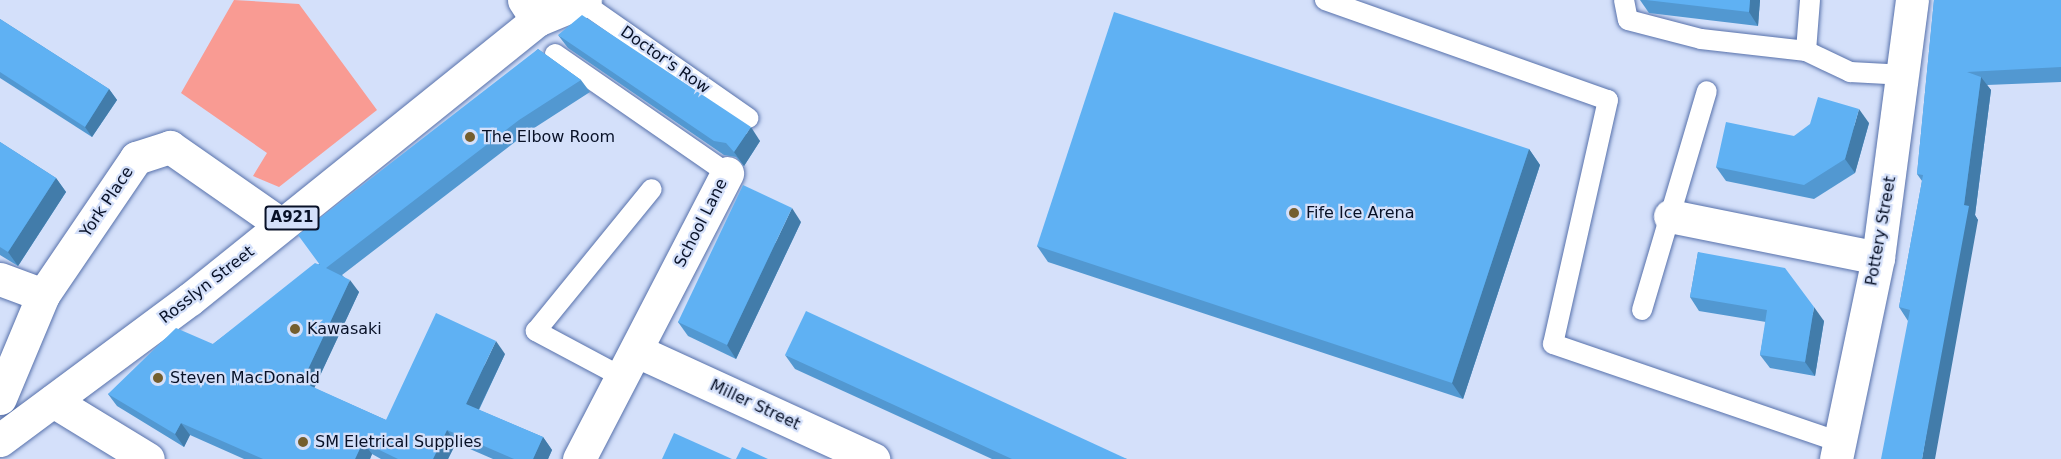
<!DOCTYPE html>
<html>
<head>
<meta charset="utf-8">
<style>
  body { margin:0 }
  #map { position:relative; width:2061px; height:459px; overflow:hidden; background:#d4e0fa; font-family:"DejaVu Sans",sans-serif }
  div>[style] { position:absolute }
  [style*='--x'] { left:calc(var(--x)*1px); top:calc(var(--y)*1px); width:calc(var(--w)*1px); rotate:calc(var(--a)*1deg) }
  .green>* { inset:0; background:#f99b93 }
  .roads { filter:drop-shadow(0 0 2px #5771ab) drop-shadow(0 0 2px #5771ab) }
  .service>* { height:20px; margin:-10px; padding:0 10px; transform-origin:10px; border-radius:10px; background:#fff }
  .minor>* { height:33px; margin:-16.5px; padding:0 16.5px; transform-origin:16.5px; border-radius:16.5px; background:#fff }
  .secondary>* { height:33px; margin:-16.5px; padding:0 16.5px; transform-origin:16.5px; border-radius:16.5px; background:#fff }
  .primary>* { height:33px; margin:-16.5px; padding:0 16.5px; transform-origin:16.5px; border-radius:16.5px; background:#fff }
  .wall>* { inset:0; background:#5298d1 }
  .shaded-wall>* { inset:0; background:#427caa }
  .building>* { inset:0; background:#5fb1f3 }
  .dots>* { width:16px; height:16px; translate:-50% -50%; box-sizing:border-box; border:3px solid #d4e0fa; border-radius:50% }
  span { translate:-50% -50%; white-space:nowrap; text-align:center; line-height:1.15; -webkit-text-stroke:4.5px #d4e0fa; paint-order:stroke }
  .shield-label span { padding:2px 4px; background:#d4e0fa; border:2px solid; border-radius:4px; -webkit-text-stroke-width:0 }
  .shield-label { font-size:15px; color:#081127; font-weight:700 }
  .street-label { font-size:16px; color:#081127 }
  .poi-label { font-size:16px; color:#081127 }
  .left { translate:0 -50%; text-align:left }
</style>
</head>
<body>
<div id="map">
  <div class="green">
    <div style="clip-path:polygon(234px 0,299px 4px,377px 110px,279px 187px,253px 176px,267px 153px,181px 93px)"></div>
  </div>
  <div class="roads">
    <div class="service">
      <div style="--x:1325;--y:0;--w:300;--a:19.5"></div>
      <div style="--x:1608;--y:100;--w:250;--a:102.7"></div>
      <div style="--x:1553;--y:344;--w:302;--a:18.9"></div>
      <div style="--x:1624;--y:0;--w:20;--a:79"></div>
      <div style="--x:1628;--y:20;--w:75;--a:14.6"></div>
      <div style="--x:1701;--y:39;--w:106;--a:6.5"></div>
      <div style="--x:1810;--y:0;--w:51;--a:94.5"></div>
      <div style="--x:1806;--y:51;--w:49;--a:25.5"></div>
      <div style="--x:1850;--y:72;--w:56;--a:3.1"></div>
      <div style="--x:582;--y:2;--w:203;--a:34.9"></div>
      <div style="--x:555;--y:54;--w:209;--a:34.7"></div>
      <div style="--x:1642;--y:310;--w:228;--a:-73.5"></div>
      <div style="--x:622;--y:377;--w:98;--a:-151.9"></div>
      <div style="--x:536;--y:331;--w:183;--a:-50.8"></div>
    </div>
    <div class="minor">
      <div style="--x:1670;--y:216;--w:212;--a:11.4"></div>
      <div style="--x:0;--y:279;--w:46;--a:20.4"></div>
      <div style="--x:637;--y:351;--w:260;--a:24.6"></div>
      <div style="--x:0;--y:398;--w:112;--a:-67.3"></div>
      <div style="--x:43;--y:295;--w:166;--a:-55.8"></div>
      <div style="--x:136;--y:158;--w:36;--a:-18"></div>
      <div style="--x:170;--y:147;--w:136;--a:34.9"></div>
      <div style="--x:53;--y:401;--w:111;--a:31.4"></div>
      <div style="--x:579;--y:459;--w:322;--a:-62.6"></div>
      <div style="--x:1836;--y:459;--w:205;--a:-78.2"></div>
      <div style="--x:1878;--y:258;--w:260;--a:-82.5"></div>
    </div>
    <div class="secondary">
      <div style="--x:524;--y:0;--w:24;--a:57"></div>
    </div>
    <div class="primary">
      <div style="--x:0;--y:440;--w:237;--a:-36.6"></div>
      <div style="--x:190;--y:299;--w:445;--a:-38.8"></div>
      <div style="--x:537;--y:20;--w:52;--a:-22.6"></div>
    </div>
  </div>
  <div class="wall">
    <div style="clip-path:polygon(1640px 0,1760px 0,1758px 26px,1649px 13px)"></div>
    <div style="clip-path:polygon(1934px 0,2061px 0,2061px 82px,1987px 85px,1991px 90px,1975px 215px,1978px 220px,1908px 321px,1899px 307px,1922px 181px,1917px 174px)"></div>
    <div style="clip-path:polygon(0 19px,109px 89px,117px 100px,92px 137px,0 78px)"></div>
    <div style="clip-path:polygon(558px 35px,760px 141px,744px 166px,736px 157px,724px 155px,568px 48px)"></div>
    <div style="clip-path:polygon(538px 49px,581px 80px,590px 92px,528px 132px,342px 275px,359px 292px,314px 388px,386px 420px,505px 354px,479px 410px,543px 437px,552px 450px,548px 459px,493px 459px,456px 443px,448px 459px,381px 459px,372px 454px,370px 459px,244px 459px,190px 435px,184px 447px,117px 406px,108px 394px,213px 344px,319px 264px)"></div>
    <div style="clip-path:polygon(1869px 123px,1855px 173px,1814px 199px,1726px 181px,1716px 167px,1794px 136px)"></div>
    <div style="clip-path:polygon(0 142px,56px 178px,66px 192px,18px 266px,0 255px)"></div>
    <div style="clip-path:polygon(1529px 149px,1540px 165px,1463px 399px,1048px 262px,1037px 246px)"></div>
    <div style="clip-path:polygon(801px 222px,736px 359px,688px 336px,678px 322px)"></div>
    <div style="clip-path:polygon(1698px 252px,1824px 321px,1815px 376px,1770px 368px,1760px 355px,1766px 322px,1699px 311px,1690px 297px)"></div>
    <div style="clip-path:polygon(785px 355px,1127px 459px,992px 459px,795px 369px)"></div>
  </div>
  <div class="shaded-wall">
    <div style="clip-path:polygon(1750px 0,1760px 0,1758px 26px,1749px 12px)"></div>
    <div style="clip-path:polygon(1981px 77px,1991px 90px,1975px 215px,1978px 220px,1935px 459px,1922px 459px,1964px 205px)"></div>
    <div style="clip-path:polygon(109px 89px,117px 100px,92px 137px,85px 127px)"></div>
    <div style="clip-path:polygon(1859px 109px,1869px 123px,1855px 173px,1845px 159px)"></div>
    <div style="clip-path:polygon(751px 127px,760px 141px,744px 166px,734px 152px)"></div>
    <div style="clip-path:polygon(1529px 149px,1540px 165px,1463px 399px,1452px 383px)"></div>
    <div style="clip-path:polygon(56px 178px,66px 192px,18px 266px,8px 252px)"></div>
    <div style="clip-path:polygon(792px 208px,801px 222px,736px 359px,727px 345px)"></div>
    <div style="clip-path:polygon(350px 280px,359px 292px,311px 395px,302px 382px)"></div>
    <div style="clip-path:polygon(1814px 307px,1824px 321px,1815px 376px,1805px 362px)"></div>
    <div style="clip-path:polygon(496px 341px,505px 354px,475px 417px,466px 404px)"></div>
    <div style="clip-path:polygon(181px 423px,190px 435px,184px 447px,175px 434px)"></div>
    <div style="clip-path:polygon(447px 430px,456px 443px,448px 459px,433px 459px)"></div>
    <div style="clip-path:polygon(543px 437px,552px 450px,548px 459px,533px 459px)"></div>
    <div style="clip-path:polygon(363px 442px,372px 454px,370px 459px,355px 459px)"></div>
  </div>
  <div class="building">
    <div style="clip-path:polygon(1646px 0,1750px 0,1749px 12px)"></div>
    <div style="clip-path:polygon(1934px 0,2061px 0,2061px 67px,1967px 72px,1981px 77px,1964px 205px,1969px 206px,1922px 459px,1881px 459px,1910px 310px,1899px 307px,1923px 175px,1917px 174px)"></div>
    <div style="clip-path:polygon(1114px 12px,1529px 149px,1452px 383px,1037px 246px)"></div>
    <div style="clip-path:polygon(582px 15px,751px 127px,734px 152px,726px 143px,714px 141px,558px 35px)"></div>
    <div style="clip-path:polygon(0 19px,109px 89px,85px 127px,0 72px)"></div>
    <div style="clip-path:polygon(538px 49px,581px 80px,519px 120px,326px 268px,350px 280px,302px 382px,386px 420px,436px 313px,496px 341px,466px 404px,543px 437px,533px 459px,514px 459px,447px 430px,433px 459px,398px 459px,363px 442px,355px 459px,263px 459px,181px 423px,175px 434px,108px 394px,176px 328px,213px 344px,315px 263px,320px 265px,298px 235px)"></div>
    <div style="clip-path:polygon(1818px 97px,1859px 109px,1845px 159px,1804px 185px,1716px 167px,1726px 122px,1794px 136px,1810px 124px)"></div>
    <div style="clip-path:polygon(0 142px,56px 178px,8px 252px,0 247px)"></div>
    <div style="clip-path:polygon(743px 185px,792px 208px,727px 345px,678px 322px)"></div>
    <div style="clip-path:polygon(1698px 252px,1785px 268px,1814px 307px,1805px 362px,1760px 355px,1767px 310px,1690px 297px)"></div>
    <div style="clip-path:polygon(806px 311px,1127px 459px,1012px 459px,785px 355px)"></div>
    <div style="clip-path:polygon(674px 433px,732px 459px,662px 459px)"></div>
    <div style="clip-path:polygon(742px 447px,768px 459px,736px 459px)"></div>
  </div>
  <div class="dots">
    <div style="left:470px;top:137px;background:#745e2e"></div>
    <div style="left:1294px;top:213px;background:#745e2e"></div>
    <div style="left:295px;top:329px;background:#745e2e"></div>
    <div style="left:158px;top:378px;background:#745e2e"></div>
    <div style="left:303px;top:442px;background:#745e2e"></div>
  </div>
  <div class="shield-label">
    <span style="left:292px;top:218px">A921</span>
  </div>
  <div class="street-label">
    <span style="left:665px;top:60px;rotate:35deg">Doctor's Row</span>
    <span style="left:107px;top:202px;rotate:-56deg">York Place</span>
    <span style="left:701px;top:223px;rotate:-63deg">School Lane</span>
    <span style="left:1881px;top:231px;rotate:-80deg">Pottery Street</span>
    <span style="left:207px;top:285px;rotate:-38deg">Rosslyn Street</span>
    <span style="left:755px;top:405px;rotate:25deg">Miller Street</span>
  </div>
  <div class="poi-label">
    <span class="left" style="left:482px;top:137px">The Elbow Room</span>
    <span class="left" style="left:1306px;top:213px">Fife Ice Arena</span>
    <span class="left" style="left:307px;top:329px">Kawasaki</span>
    <span class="left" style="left:170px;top:378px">Steven MacDonald</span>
    <span class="left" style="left:315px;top:442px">SM Eletrical Supplies</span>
  </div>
</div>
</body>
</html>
